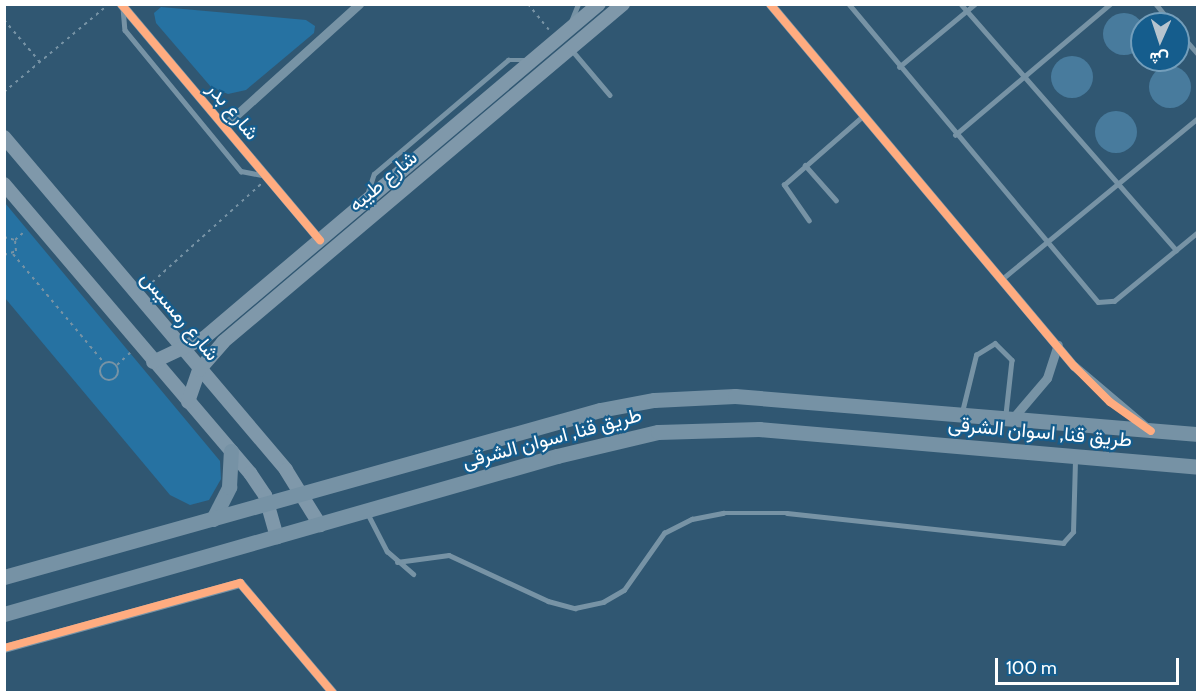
<!DOCTYPE html>
<html>
<head>
<meta charset="utf-8">
<style>
  body { margin:0 }
  #map { position:relative; width:1202px; height:697px; overflow:hidden; background:#305772; font-family:Cabin,Vazirmatn,sans-serif }
  div>[style] { position:absolute }
  [style*='--x'] { left:calc(var(--x)*1px); top:calc(var(--y)*1px); width:calc(var(--w)*1px); rotate:calc(var(--a)*1deg) }
  .green>* { inset:0; background:#2672a2 }
  .water>* { inset:0; background:#487b9d }
  .round { border-radius:50% }
  .path>* { height:2px; margin-top:-1px; transform-origin:0; background:repeating-linear-gradient(90deg,#7793a5 0 3px,transparent 0 7.5px) }
  .path>.ring { margin:-1px; padding:0; box-sizing:content-box; background:none; border:2px solid #7793a5; border-radius:50% }
  .service>* { height:4.5px; margin:-2.25px; padding:0 2.25px; transform-origin:2.25px; border-radius:2.25px; background:#7793a5 }
  .minor>* { height:9px; margin:-4.5px; padding:0 4.5px; transform-origin:4.5px; border-radius:4.5px; background:#7793a5 }
  .secondary>* { height:14px; margin:-7px; padding:0 7px; transform-origin:7px; border-radius:7px; background:#7f98aa }
  .primary>* { height:15px; margin:-7.5px; padding:0 7.5px; transform-origin:7.5px; border-radius:7.5px; background:#7692a5 }
  .cycleway>* { height:8px; margin:-4px; padding:0 4px; transform-origin:4px; border-radius:4px; background:#ffac80 }
  span { translate:-50% -50%; white-space:nowrap; text-align:center; line-height:1.15; -webkit-text-stroke:4.5px #155d8d; paint-order:stroke }
  .street-label { font-size:20px; color:#fff }
  .frame { position:absolute; inset:0; border:6px solid #fff; pointer-events:none }
  .north { position:absolute; left:1130px; top:12px; width:60px; height:60px; box-sizing:border-box; background:#155d8d; border:2px solid #739ebb; border-radius:50%; rotate:183deg; font-size:16px; font-weight:700; line-height:24px; text-align:center; color:#fff }
  .north::after { content:''; display:block; margin:auto; width:21px; height:27px; background:#b7c4ce; clip-path:polygon(50% 0,100% 100%,50% 72%,0 100%) }
  .scale { position:absolute; left:995px; top:658px; width:184px; height:27px; box-sizing:border-box; border:3px solid #fff; border-top:0; padding-left:8px; font-size:18px; line-height:21px; white-space:nowrap; color:#fff; -webkit-text-stroke:4px #155d8d; paint-order:stroke }
</style>
</head>
<body>
<div id="map">
  <div class="green">
    <div style="clip-path:polygon(161px 7px,306px 20px,315px 26px,314px 33px,246px 90px,228px 94px,211px 87px,156px 23px,154px 13px)"></div>
    <div style="clip-path:polygon(5px 203px,220px 461px,221px 479px,209px 500px,190px 505px,170px 495px,5px 298px)"></div>
  </div>
  <div class="water">
    <div class="round" style="left:1103px;top:13px;width:42px;height:42px"></div>
    <div class="round" style="left:1051px;top:56px;width:42px;height:42px"></div>
    <div class="round" style="left:1149px;top:66px;width:42px;height:42px"></div>
    <div class="round" style="left:1095px;top:111px;width:42px;height:42px"></div>
  </div>
  <div class="path">
    <div style="--x:528;--y:4;--w:33;--a:51"></div>
    <div style="--x:4;--y:20;--w:55;--a:49.4"></div>
    <div style="--x:4;--y:92;--w:137;--a:-40"></div>
    <div style="--x:4;--y:237;--w:11;--a:15"></div>
    <div style="--x:15;--y:240;--w:15;--a:-42"></div>
    <div style="--x:13;--y:254;--w:142;--a:50.1"></div>
    <div style="--x:4;--y:255;--w:13;--a:-18"></div>
    <div style="--x:16;--y:251;--w:11;--a:-95"></div>
    <div style="--x:147;--y:287;--w:154;--a:-42.1"></div>
    <div class="ring" style="left:100px;top:362px;width:16px;height:16px"></div>
    <div style="--x:117;--y:365;--w:18;--a:-43"></div>
  </div>
  <div class="service">
    <div style="--x:849;--y:4;--w:388;--a:50.1"></div>
    <div style="--x:1098;--y:302;--w:16;--a:-4"></div>
    <div style="--x:1114;--y:301;--w:109;--a:-39.4"></div>
    <div style="--x:961;--y:4;--w:327;--a:48.8"></div>
    <div style="--x:1156;--y:4;--w:26;--a:51"></div>
    <div style="--x:123;--y:8;--w:22;--a:85"></div>
    <div style="--x:125;--y:30;--w:183;--a:50.6"></div>
    <div style="--x:241;--y:171;--w:25;--a:11"></div>
    <div style="--x:570;--y:24;--w:22;--a:-68"></div>
    <div style="--x:1178;--y:31;--w:30;--a:49"></div>
    <div style="--x:571;--y:49;--w:60;--a:49.7"></div>
    <div style="--x:899;--y:67;--w:99;--a:-39.7"></div>
    <div style="--x:955;--y:135;--w:203;--a:-40.2"></div>
    <div style="--x:805;--y:165;--w:47;--a:48.5"></div>
    <div style="--x:366;--y:198;--w:25;--a:-72"></div>
    <div style="--x:374;--y:174;--w:176;--a:-40.4"></div>
    <div style="--x:508;--y:60;--w:22;--a:0"></div>
    <div style="--x:809;--y:221;--w:44;--a:-124.8"></div>
    <div style="--x:784;--y:185;--w:106;--a:-41.2"></div>
    <div style="--x:1002;--y:279;--w:254;--a:-39.4"></div>
    <div style="--x:962;--y:412;--w:59;--a:-76.2"></div>
    <div style="--x:976;--y:355;--w:22;--a:-32"></div>
    <div style="--x:995;--y:343;--w:24;--a:45"></div>
    <div style="--x:1012;--y:360;--w:54;--a:96.3"></div>
    <div style="--x:368;--y:514;--w:42;--a:62.8"></div>
    <div style="--x:387;--y:551;--w:35;--a:41"></div>
    <div style="--x:397;--y:562;--w:52;--a:-7.7"></div>
    <div style="--x:449;--y:555;--w:109;--a:24.9"></div>
    <div style="--x:548;--y:601;--w:28;--a:15"></div>
    <div style="--x:575;--y:608;--w:29;--a:-12"></div>
    <div style="--x:603;--y:602;--w:24;--a:-30"></div>
    <div style="--x:624;--y:590;--w:70;--a:-54.9"></div>
    <div style="--x:664;--y:533;--w:31;--a:-27"></div>
    <div style="--x:692;--y:519;--w:32;--a:-11"></div>
    <div style="--x:723;--y:513;--w:64;--a:0"></div>
    <div style="--x:787;--y:513;--w:278;--a:6.2"></div>
    <div style="--x:1063;--y:543;--w:15;--a:-48"></div>
    <div style="--x:1073;--y:532;--w:73;--a:-88.4"></div>
  </div>
  <div class="minor">
    <div style="--x:121;--y:4;--w:309;--a:49.9"></div>
    <div style="--x:770;--y:4;--w:473;--a:50"></div>
    <div style="--x:1074;--y:366;--w:94;--a:40.3"></div>
    <div style="--x:224;--y:126;--w:182;--a:-42.1"></div>
    <div style="--x:1013;--y:418;--w:52;--a:-49.6"></div>
    <div style="--x:1047;--y:378;--w:35;--a:-72"></div>
    <div style="--x:4;--y:648;--w:245;--a:-15.4"></div>
    <div style="--x:240;--y:583;--w:143;--a:49.8"></div>
  </div>
  <div class="secondary">
    <div style="--x:4;--y:137;--w:436;--a:49.7"></div>
    <div style="--x:286;--y:470;--w:65;--a:58.3"></div>
    <div style="--x:4;--y:184;--w:380;--a:49.6"></div>
    <div style="--x:250;--y:473;--w:27;--a:56"></div>
    <div style="--x:265;--y:495;--w:44;--a:74.1"></div>
    <div style="--x:153;--y:362;--w:56;--a:-25.2"></div>
    <div style="--x:204;--y:338;--w:517;--a:-40.22"></div>
    <div style="--x:188;--y:402;--w:34;--a:-71"></div>
    <div style="--x:199;--y:370;--w:37;--a:-49"></div>
    <div style="--x:223;--y:342;--w:524;--a:-40.2"></div>
  </div>
  <div class="primary">
    <div style="--x:213;--y:519;--w:36;--a:-63"></div>
    <div style="--x:229;--y:487;--w:36;--a:-87"></div>
    <div style="--x:4;--y:577;--w:619;--a:-15.65"></div>
    <div style="--x:600;--y:410;--w:55;--a:-10.5"></div>
    <div style="--x:654;--y:400;--w:81;--a:-2.8"></div>
    <div style="--x:735;--y:396;--w:465;--a:4.7"></div>
    <div style="--x:4;--y:614;--w:575;--a:-15.95"></div>
    <div style="--x:557;--y:456;--w:104;--a:-13.4"></div>
    <div style="--x:658;--y:432;--w:101;--a:-1.7"></div>
    <div style="--x:759;--y:429;--w:441;--a:4.9"></div>
  </div>
  <div class="cycleway">
    <div style="--x:121;--y:4;--w:309;--a:49.9"></div>
    <div style="--x:770;--y:4;--w:473;--a:50"></div>
    <div style="--x:1074;--y:366;--w:51;--a:45"></div>
    <div style="--x:1110;--y:402;--w:50;--a:35.3"></div>
    <div style="--x:4;--y:648;--w:245;--a:-15.4"></div>
    <div style="--x:240;--y:583;--w:143;--a:49.8"></div>
  </div>
  <div class="street-label">
    <span style="left:233px;top:111px;rotate:50deg">شارع بدر</span>
    <span style="left:383px;top:181px;rotate:-40deg">شارع طيبه</span>
    <span style="left:180px;top:316px;rotate:50deg">شارع رمسيس</span>
    <span style="left:1040px;top:432px;rotate:5deg">طريق قنا, اسوان الشرقى</span>
    <span style="left:552px;top:438px;rotate:-15deg">طريق قنا, اسوان الشرقى</span>
  </div>
  <div class="frame"></div>
  <div class="north">ش</div>
  <div class="scale">100 m</div>
</div>
</body>
</html>
